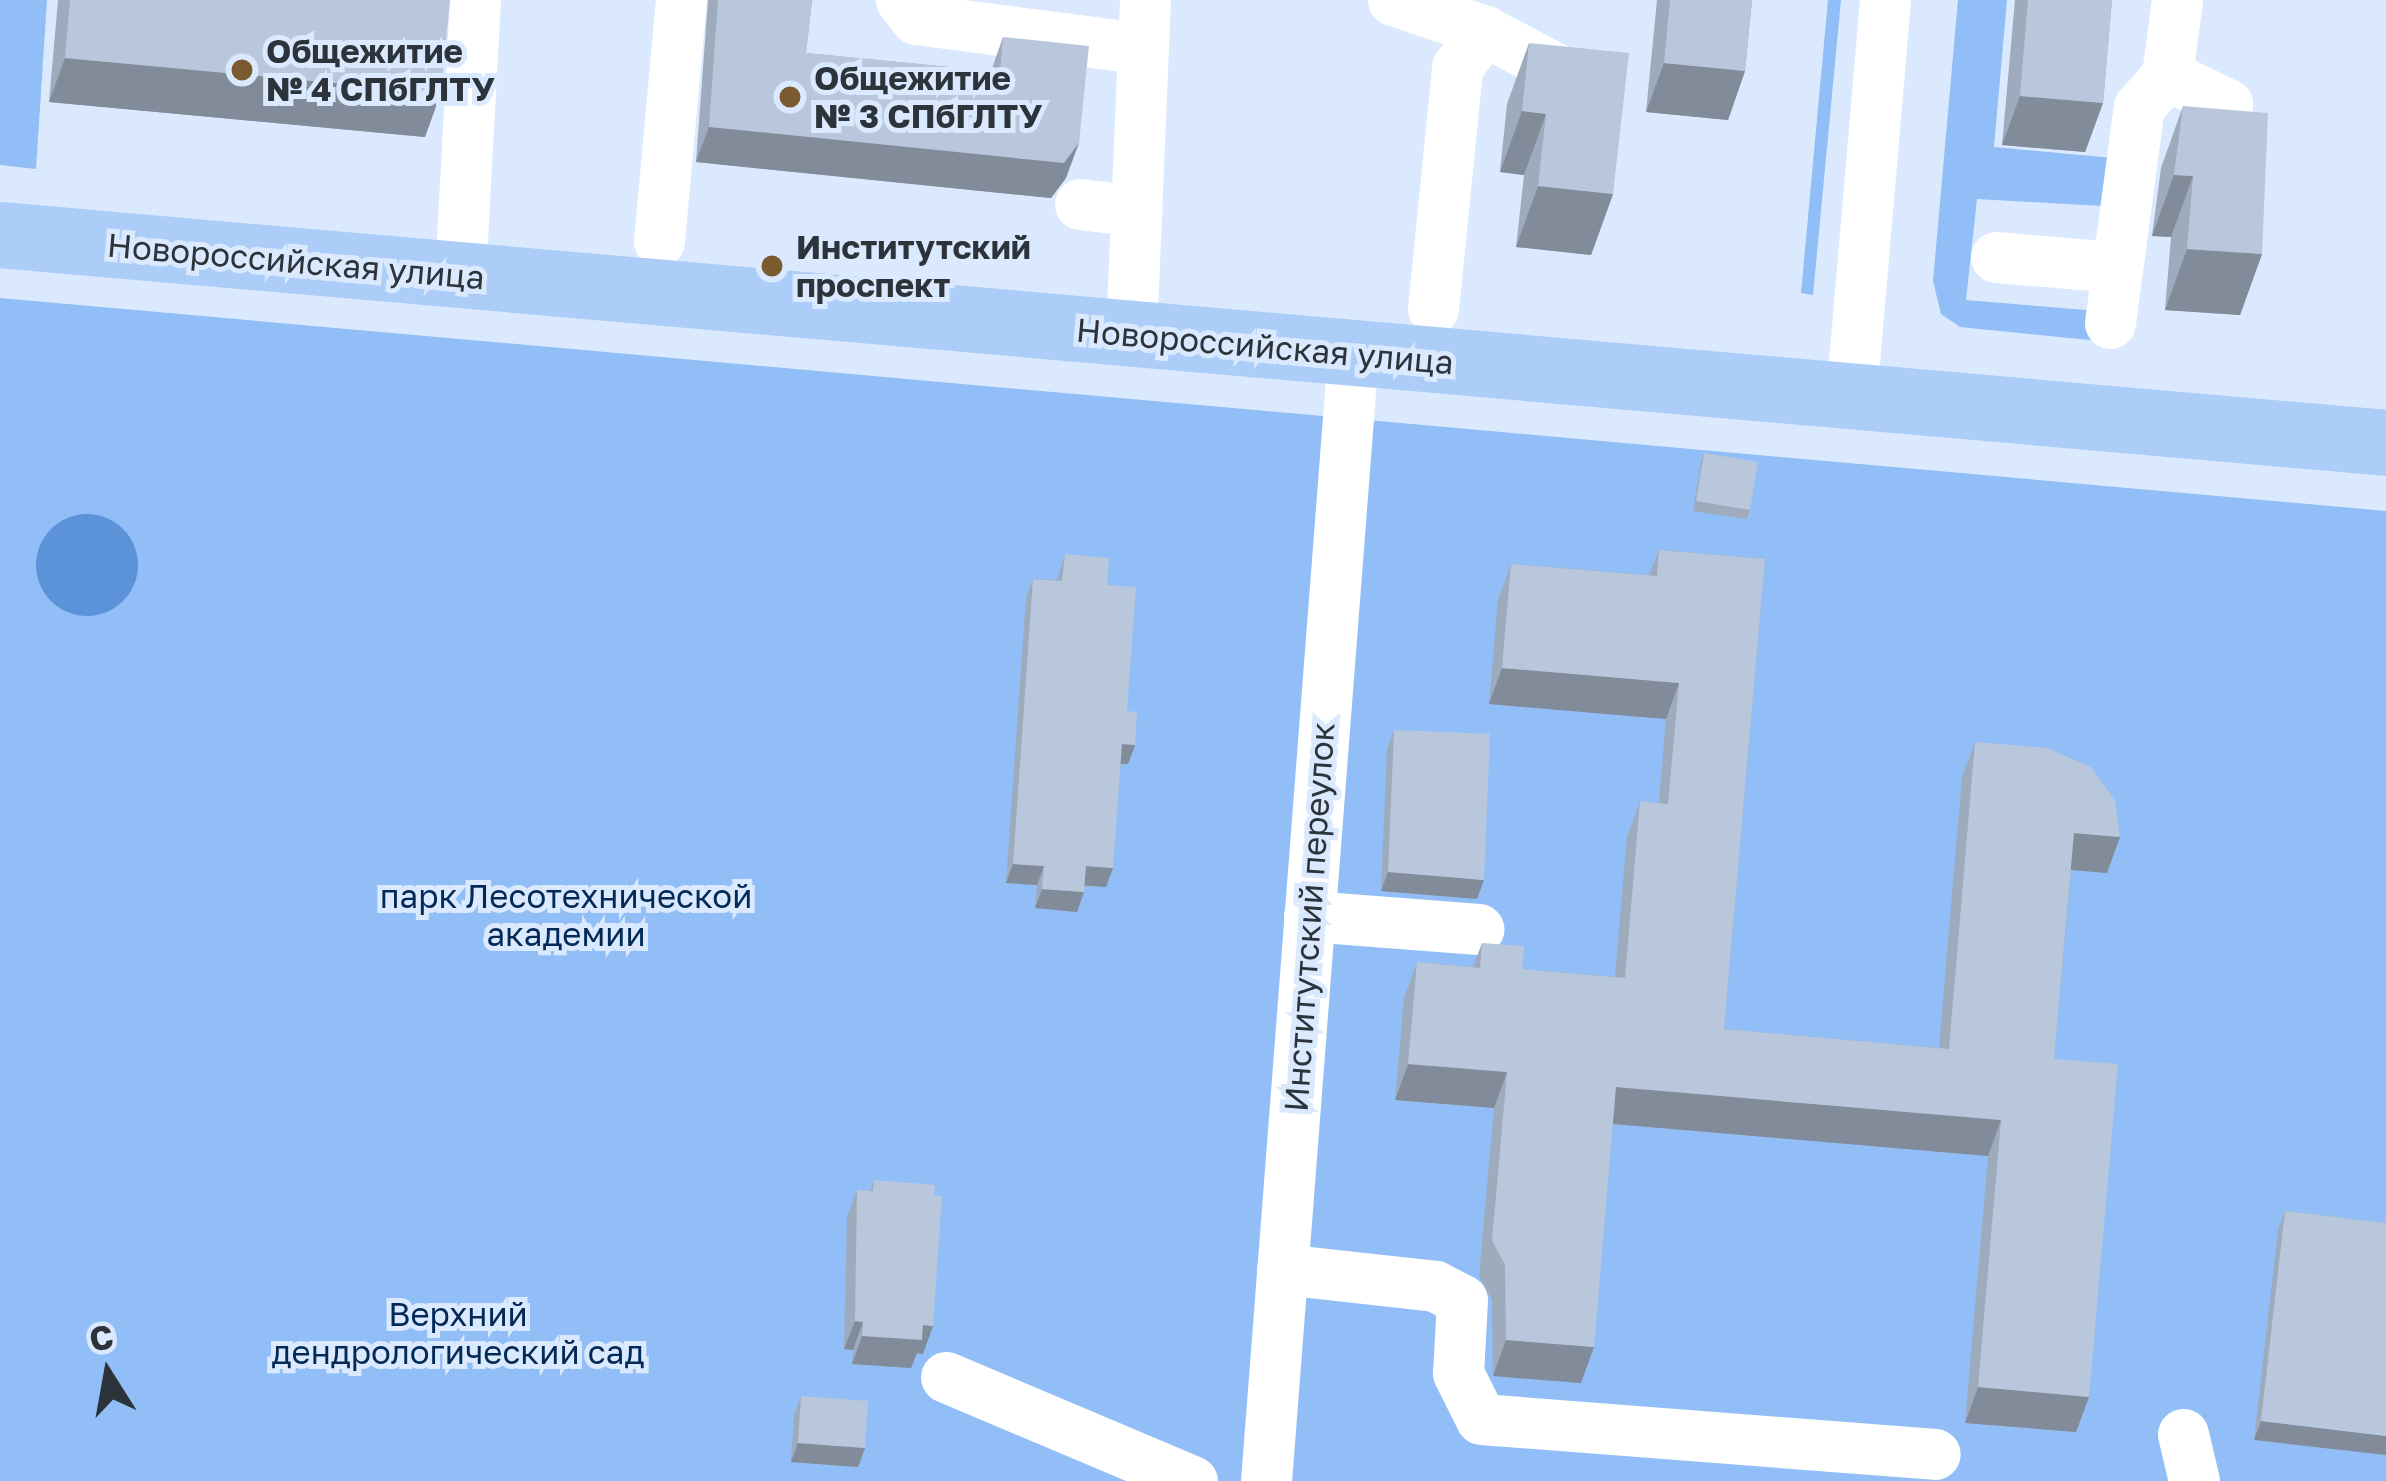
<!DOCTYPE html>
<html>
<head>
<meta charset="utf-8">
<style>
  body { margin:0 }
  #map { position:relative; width:2386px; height:1481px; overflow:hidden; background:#dae9fd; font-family:"Golos Text",sans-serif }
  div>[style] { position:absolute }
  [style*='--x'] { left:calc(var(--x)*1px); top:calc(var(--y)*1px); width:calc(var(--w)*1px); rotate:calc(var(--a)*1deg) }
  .green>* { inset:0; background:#91bef6 }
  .water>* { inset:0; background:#5b92d8 }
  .round { border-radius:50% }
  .minor>* { height:51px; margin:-25.5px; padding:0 25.5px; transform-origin:25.5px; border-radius:25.5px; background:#fff }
  .major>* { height:66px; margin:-33px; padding:0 33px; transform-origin:33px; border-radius:33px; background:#accdf7 }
  .wall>* { inset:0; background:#9eabbc }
  .shaded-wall>* { inset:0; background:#818b99 }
  .building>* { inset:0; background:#b8c7db }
  .dots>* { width:33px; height:33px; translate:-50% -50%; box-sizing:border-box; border:6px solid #dae9fd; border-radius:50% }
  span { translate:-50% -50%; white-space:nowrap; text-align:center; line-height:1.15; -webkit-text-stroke:10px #dae9fd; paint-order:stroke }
  .poi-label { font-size:33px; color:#2d333a; font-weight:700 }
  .left { translate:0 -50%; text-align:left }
  .street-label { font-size:33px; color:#2d333a }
  .park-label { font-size:33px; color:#032a56 }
  .north { position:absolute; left:48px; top:1313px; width:120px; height:120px; -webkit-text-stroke:9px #dae9fd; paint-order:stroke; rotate:349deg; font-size:33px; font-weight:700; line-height:48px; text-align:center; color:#2d333a }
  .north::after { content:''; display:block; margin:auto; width:42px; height:54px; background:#2d333a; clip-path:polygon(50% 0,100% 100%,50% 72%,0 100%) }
</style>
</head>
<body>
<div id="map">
  <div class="green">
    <div style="clip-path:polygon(0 0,47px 0,36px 169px,0 165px)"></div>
    <div style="clip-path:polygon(1828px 0,1841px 0,1813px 295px,1801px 293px)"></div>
    <div style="clip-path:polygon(1958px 0,2007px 0,1994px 147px,2124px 159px,2120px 207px,1977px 199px,1966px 300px,2086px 310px,2109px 342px,1960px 327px,1941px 314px,1933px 281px)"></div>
    <div style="clip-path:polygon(0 298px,2386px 511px,2386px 1481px,0 1481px)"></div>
  </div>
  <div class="water">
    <div class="round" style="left:36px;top:514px;width:102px;height:102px"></div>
  </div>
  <div class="minor">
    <div style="--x:901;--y:0;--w:24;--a:52"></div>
    <div style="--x:916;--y:19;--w:201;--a:7.4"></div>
    <div style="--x:1393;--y:0;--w:97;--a:18.6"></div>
    <div style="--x:1485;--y:31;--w:92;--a:28"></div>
    <div style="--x:2167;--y:75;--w:67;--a:25.8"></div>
    <div style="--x:1080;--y:204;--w:57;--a:7"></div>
    <div style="--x:659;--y:241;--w:242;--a:-84.8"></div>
    <div style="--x:1996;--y:257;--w:119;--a:4.8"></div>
    <div style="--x:460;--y:276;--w:276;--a:-86.9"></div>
    <div style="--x:1433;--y:309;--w:243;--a:-84.3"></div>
    <div style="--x:1457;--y:67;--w:46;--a:-52.1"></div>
    <div style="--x:2110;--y:323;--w:218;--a:-82.4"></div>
    <div style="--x:2139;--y:107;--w:43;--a:-48.8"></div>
    <div style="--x:2167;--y:75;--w:76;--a:-82.4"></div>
    <div style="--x:1131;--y:334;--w:334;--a:-87.6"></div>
    <div style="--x:1851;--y:397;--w:398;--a:-85.1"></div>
    <div style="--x:1309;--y:916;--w:170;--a:4.4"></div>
    <div style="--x:1282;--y:1269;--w:154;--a:6.3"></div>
    <div style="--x:1435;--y:1286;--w:30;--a:27"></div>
    <div style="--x:1462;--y:1300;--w:73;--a:93.1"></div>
    <div style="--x:1458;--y:1373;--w:51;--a:63.4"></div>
    <div style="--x:1481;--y:1419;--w:455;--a:4.4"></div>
    <div style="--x:946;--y:1377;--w:267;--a:22.9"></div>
    <div style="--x:2183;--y:1434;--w:48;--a:76.8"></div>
    <div style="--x:1266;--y:1481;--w:1130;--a:-85.59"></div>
  </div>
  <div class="major">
    <div style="--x:0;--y:235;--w:2395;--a:4.98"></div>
  </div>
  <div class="wall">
    <div style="clip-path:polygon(58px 0,450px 0,425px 137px,49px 102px)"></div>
    <div style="clip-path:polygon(708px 0,812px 0,806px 53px,991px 71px,1003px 37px,1066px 178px,1051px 198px,696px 162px)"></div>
    <div style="clip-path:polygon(1657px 0,1752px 0,1745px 71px,1728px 120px,1646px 112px)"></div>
    <div style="clip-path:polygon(2015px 0,2112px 0,2103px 103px,2085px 152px,2002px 145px)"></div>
    <div style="clip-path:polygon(1529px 43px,1613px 194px,1591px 255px,1516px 247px,1524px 175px,1500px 172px,1507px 104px)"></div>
    <div style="clip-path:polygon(2183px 106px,2262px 254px,2240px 315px,2165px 310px,2171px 237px,2152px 236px,2161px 168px)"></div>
    <div style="clip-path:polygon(1704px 453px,1750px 510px,1747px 519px,1693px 511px,1701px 462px)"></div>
    <div style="clip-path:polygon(1659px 550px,1765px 559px,1724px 1029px,1939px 1048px,1962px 777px,1975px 742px,2120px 837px,2107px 873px,2071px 870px,2054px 1059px,2089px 1397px,2076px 1432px,1965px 1423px,1988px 1156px,1613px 1124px,1581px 1383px,1493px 1376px,1492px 1300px,1479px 1276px,1494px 1108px,1395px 1100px,1404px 998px,1417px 962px,1473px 967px,1482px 943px,1522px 969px,1615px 977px,1627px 837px,1640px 801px,1659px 803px,1666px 719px,1489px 704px,1498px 600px,1511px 564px,1649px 575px)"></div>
    <div style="clip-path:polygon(1065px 554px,1107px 585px,1127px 711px,1135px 745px,1128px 764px,1121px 764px,1106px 887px,1085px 886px,1077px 912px,1035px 908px,1037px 885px,1006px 883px,1026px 598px,1033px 579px,1057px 580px)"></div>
    <div style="clip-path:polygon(1394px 730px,1477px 899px,1381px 891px,1387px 749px)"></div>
    <div style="clip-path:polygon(874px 1180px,923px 1354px,917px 1353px,911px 1368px,852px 1364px,853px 1350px,844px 1349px,847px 1217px,857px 1190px,870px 1191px)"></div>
    <div style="clip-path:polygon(2285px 1211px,2386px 1223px,2254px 1440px,2278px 1230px)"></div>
    <div style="clip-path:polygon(801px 1396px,865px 1448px,858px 1467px,791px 1462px,794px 1415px)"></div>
  </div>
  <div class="shaded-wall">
    <div style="clip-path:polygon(65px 58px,441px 93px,425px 137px,49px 102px)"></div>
    <div style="clip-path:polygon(1664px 63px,1745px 71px,1728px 120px,1646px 112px)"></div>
    <div style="clip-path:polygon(2020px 96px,2103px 103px,2085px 152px,2002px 145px)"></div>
    <div style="clip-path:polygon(1522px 111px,1546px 114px,1524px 175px,1500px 172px)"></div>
    <div style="clip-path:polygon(709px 127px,1079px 143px,1066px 178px,1051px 198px,696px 162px)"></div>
    <div style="clip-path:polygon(2174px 175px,2193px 176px,2171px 237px,2152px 236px)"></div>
    <div style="clip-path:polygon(1538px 186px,1613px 194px,1591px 255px,1516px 247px)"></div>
    <div style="clip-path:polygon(2187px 249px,2262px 254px,2240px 315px,2165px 310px)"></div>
    <div style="clip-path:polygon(1502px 668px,1679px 683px,1666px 719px,1489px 704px)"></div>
    <div style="clip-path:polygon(1122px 744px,1135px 745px,1128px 764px,1115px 763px)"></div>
    <div style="clip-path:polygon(2074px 833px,2120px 837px,2107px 873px,2061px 869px)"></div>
    <div style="clip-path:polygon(1013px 864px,1044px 866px,1037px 885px,1006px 883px)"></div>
    <div style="clip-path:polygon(1086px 866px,1113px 868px,1106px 887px,1079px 885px)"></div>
    <div style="clip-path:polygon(1388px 872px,1484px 880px,1477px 899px,1381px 891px)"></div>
    <div style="clip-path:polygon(1042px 889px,1084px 892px,1077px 912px,1035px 908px)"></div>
    <div style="clip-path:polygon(1408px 1064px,1507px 1072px,1494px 1108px,1395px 1100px)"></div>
    <div style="clip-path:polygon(1616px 1087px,2001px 1120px,1988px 1156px,1603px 1123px)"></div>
    <div style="clip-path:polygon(855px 1321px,863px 1322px,853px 1350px,844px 1349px)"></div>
    <div style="clip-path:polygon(923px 1325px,933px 1326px,923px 1354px,917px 1353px,911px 1368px,852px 1364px,862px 1336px)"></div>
    <div style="clip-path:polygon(1506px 1340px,1594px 1347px,1581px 1383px,1493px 1376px)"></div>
    <div style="clip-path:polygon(1978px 1387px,2089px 1397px,2076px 1432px,1965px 1423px)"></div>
    <div style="clip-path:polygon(2261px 1421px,2386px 1436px,2386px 1455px,2254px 1440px)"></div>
    <div style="clip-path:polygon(798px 1443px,865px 1448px,858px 1467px,791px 1462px)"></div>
  </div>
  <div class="building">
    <div style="clip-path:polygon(70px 0,450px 0,441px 93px,65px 58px)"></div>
    <div style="clip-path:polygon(718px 0,812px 0,806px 53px,1000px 72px,1003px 37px,1089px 46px,1079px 143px,1064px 163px,709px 127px)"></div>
    <div style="clip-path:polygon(1670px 0,1752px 0,1745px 71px,1664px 63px)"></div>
    <div style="clip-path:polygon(2028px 0,2112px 0,2103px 103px,2020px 96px)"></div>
    <div style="clip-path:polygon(1529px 43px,1629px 53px,1613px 194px,1538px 186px,1546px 114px,1522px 111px)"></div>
    <div style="clip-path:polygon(2183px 106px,2268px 113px,2262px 254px,2187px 249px,2193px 176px,2174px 175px)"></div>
    <div style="clip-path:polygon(1704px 453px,1758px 462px,1750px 510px,1696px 501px)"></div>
    <div style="clip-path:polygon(1659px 550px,1765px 559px,1724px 1029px,1949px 1049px,1975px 742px,2048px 748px,2092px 768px,2115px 801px,2120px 837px,2074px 833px,2054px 1059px,2118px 1064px,2089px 1397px,1978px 1387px,2001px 1120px,1616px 1087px,1594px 1347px,1506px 1340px,1505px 1265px,1492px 1240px,1507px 1072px,1408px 1064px,1417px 962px,1480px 968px,1482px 943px,1524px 946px,1522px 969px,1625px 978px,1640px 801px,1668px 804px,1679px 683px,1502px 668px,1511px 564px,1657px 576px)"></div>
    <div style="clip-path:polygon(1065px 554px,1109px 558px,1107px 585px,1136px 587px,1127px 711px,1137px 712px,1135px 745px,1122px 744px,1113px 868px,1086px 866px,1084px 892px,1042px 889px,1044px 866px,1013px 864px,1033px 579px,1062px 581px)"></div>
    <div style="clip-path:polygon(1394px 730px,1490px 734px,1484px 880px,1388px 872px)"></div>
    <div style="clip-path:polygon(874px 1180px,935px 1185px,934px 1195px,942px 1196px,933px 1326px,923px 1325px,922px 1340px,862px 1336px,863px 1322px,855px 1321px,857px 1190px,873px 1191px)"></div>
    <div style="clip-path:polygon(2285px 1211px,2386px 1223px,2386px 1436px,2261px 1421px)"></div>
    <div style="clip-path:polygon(801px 1396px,868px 1401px,865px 1448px,798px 1443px)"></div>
  </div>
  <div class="dots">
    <div style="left:242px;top:70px;background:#7a5b30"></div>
    <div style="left:790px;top:97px;background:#7a5b30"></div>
    <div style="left:772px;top:266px;background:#7a5b30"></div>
  </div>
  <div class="poi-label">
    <span class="left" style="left:266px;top:70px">Общежитие<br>№ 4 СПбГЛТУ</span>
    <span class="left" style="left:814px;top:97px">Общежитие<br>№ 3 СПбГЛТУ</span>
    <span class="left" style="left:796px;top:266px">Институтский<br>проспект</span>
  </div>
  <div class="street-label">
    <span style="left:296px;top:261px;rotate:5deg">Новороссийская улица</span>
    <span style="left:1265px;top:346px;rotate:5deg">Новороссийская улица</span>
    <span style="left:1309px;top:917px;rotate:-86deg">Институтский переулок</span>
  </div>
  <div class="park-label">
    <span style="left:566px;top:915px">парк Лесотехнической<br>академии</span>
    <span style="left:458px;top:1333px">Верхний<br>дендрологический сад</span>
  </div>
  <div class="north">С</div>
</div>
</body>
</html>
